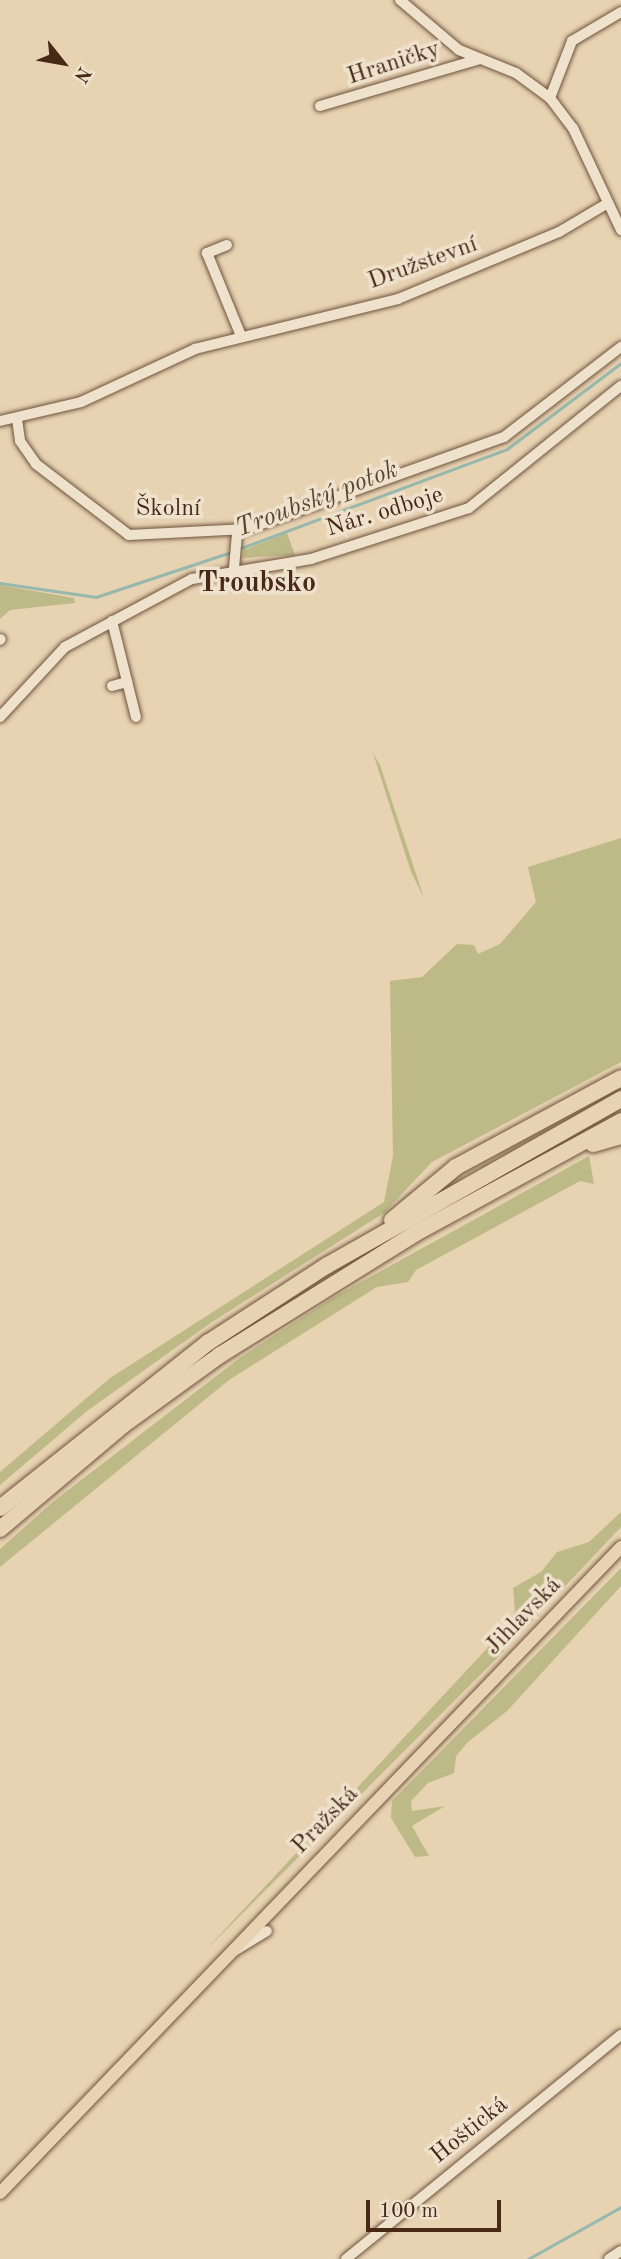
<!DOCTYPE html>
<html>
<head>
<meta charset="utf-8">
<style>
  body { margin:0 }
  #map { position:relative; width:621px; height:2259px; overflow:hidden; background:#e7d2b2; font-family:"Old Standard TT",serif }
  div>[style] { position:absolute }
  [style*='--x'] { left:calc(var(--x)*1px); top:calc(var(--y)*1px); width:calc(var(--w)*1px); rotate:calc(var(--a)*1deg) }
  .green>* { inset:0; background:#beba87 }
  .stream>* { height:2.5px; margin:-1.25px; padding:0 1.25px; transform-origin:1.25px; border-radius:1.25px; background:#97b8ac }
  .roads { filter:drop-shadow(0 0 2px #6f533c) drop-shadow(0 0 2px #6f533c) }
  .minor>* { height:10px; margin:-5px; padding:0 5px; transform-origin:5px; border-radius:5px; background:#efe2cd }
  .major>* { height:12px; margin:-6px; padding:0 6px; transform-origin:6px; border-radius:6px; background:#e7d2b2 }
  .highway>* { height:16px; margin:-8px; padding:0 8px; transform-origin:8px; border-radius:8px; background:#e7d2b2 }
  span { translate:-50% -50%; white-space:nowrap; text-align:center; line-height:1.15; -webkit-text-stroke:7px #efe2cd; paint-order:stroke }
  .street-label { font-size:24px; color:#472915 }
  .water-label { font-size:26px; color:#574633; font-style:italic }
  .quarter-label { font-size:28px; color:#472915; font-weight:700 }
  .north { position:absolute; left:28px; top:28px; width:70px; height:70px; -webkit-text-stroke:5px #efe2cd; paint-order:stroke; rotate:121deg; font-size:19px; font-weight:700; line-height:28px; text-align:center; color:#472915 }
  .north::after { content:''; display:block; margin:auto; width:24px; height:32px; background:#472915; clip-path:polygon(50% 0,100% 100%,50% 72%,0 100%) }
  .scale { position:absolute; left:366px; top:2200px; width:135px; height:32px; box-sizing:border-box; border:4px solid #472915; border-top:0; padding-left:9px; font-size:21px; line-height:24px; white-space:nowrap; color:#472915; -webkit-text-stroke:5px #efe2cd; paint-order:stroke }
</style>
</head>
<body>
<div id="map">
  <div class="green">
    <div style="clip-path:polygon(287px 533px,295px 555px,243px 558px,244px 550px)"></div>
    <div style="clip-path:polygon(0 585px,74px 598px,75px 603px,10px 610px,0 619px)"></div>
    <div style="clip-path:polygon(373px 753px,380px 765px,424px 898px,411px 872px)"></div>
    <div style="clip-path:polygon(621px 838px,621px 1062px,432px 1162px,384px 1213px,212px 1322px,87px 1411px,0 1485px,0 1472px,110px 1378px,384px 1202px,393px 1156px,390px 981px,422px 977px,457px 944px,474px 945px,478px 954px,500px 944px,536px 902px,528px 867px)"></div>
    <div style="clip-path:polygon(589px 1156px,594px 1184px,580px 1181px,416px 1270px,408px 1282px,377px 1287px,229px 1380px,0 1567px,0 1549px,54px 1501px,241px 1357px,334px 1297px)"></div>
    <div style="clip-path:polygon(621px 1512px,621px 1527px,502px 1653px,202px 1954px,508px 1626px,515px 1611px,513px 1588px,541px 1572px,557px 1552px,589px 1542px)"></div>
    <div style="clip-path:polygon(621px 1568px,621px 1586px,507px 1711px,468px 1742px,456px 1756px,454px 1773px,428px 1783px,411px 1801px,412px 1811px,445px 1806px,412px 1826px,429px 1856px,415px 1857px,391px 1818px,392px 1801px)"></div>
  </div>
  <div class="stream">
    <div style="--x:241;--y:548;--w:284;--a:-20.4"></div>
    <div style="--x:507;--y:449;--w:143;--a:-37"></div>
    <div style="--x:0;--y:583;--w:97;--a:8.3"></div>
    <div style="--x:96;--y:597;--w:142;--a:-18.4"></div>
    <div style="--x:528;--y:2259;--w:107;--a:-29.2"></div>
  </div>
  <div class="roads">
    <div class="minor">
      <div style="--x:400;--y:0;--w:77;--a:40.3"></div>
      <div style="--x:459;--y:50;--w:61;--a:22"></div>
      <div style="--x:516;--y:73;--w:42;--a:36.3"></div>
      <div style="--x:550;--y:98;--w:38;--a:53"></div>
      <div style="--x:573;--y:128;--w:113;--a:64.8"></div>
      <div style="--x:550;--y:98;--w:61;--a:-68.9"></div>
      <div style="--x:572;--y:41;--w:57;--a:-30.6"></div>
      <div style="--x:320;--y:106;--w:167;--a:-16.4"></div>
      <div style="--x:227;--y:245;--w:22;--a:158"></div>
      <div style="--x:207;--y:253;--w:90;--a:67.7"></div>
      <div style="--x:17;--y:419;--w:22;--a:82"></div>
      <div style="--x:20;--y:441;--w:28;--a:55"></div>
      <div style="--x:36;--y:464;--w:117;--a:37.4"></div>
      <div style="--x:129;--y:535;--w:118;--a:-2.9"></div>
      <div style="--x:247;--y:529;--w:273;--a:-19.7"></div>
      <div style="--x:504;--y:437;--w:148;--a:-37.6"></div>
      <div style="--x:0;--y:421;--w:83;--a:-13.2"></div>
      <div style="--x:81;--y:402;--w:126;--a:-24.9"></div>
      <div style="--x:195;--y:349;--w:209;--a:-13.8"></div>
      <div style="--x:398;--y:299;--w:174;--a:-22.6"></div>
      <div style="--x:559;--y:232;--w:57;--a:-30.6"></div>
      <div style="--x:234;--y:568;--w:38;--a:-85"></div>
      <div style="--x:112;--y:621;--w:99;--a:76"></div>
      <div style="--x:0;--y:640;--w:1;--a:-45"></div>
      <div style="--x:112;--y:686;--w:16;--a:-15"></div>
      <div style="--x:0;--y:717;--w:96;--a:-47.1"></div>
      <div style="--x:65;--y:647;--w:144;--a:-28.2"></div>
      <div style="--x:192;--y:579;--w:121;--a:-9.5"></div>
      <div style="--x:311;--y:559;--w:166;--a:-17.9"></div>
      <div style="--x:469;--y:508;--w:195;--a:-38.8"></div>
      <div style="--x:231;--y:1953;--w:42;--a:-31.4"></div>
      <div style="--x:346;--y:2259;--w:355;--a:-39.2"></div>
      <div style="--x:609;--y:2259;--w:14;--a:-34"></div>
    </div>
    <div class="major">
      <div style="--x:0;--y:2193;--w:896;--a:-46.13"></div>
    </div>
    <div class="highway">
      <div style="--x:593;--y:1144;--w:29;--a:-16"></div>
      <div style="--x:392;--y:1220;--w:83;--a:-39.6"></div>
      <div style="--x:456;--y:1167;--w:187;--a:-28.3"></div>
      <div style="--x:0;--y:1508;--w:267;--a:-38.5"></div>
      <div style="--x:209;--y:1342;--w:140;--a:-33"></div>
      <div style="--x:326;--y:1266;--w:339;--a:-29.5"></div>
      <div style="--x:0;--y:1529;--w:161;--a:-40.2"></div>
      <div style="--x:123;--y:1425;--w:120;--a:-35.8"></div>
      <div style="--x:220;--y:1355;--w:231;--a:-31.9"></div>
      <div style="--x:416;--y:1233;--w:234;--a:-28.6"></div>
    </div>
  </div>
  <div class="street-label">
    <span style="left:394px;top:64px;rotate:-18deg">Hraničky</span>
    <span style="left:423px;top:264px;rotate:-20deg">Družstevní</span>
    <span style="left:168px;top:510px">Školní</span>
    <span style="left:385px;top:513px;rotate:-17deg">Nár. odboje</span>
    <span style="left:524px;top:1617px;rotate:-46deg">Jihlavská</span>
    <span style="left:326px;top:1821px;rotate:-46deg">Pražská</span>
    <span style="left:470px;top:2131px;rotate:-39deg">Hoštická</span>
  </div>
  <div class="water-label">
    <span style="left:317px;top:500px;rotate:-21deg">Troubský potok</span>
  </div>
  <div class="quarter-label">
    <span style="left:257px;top:584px">Troubsko</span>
  </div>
  <div class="north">N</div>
  <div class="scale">100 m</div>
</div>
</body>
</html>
